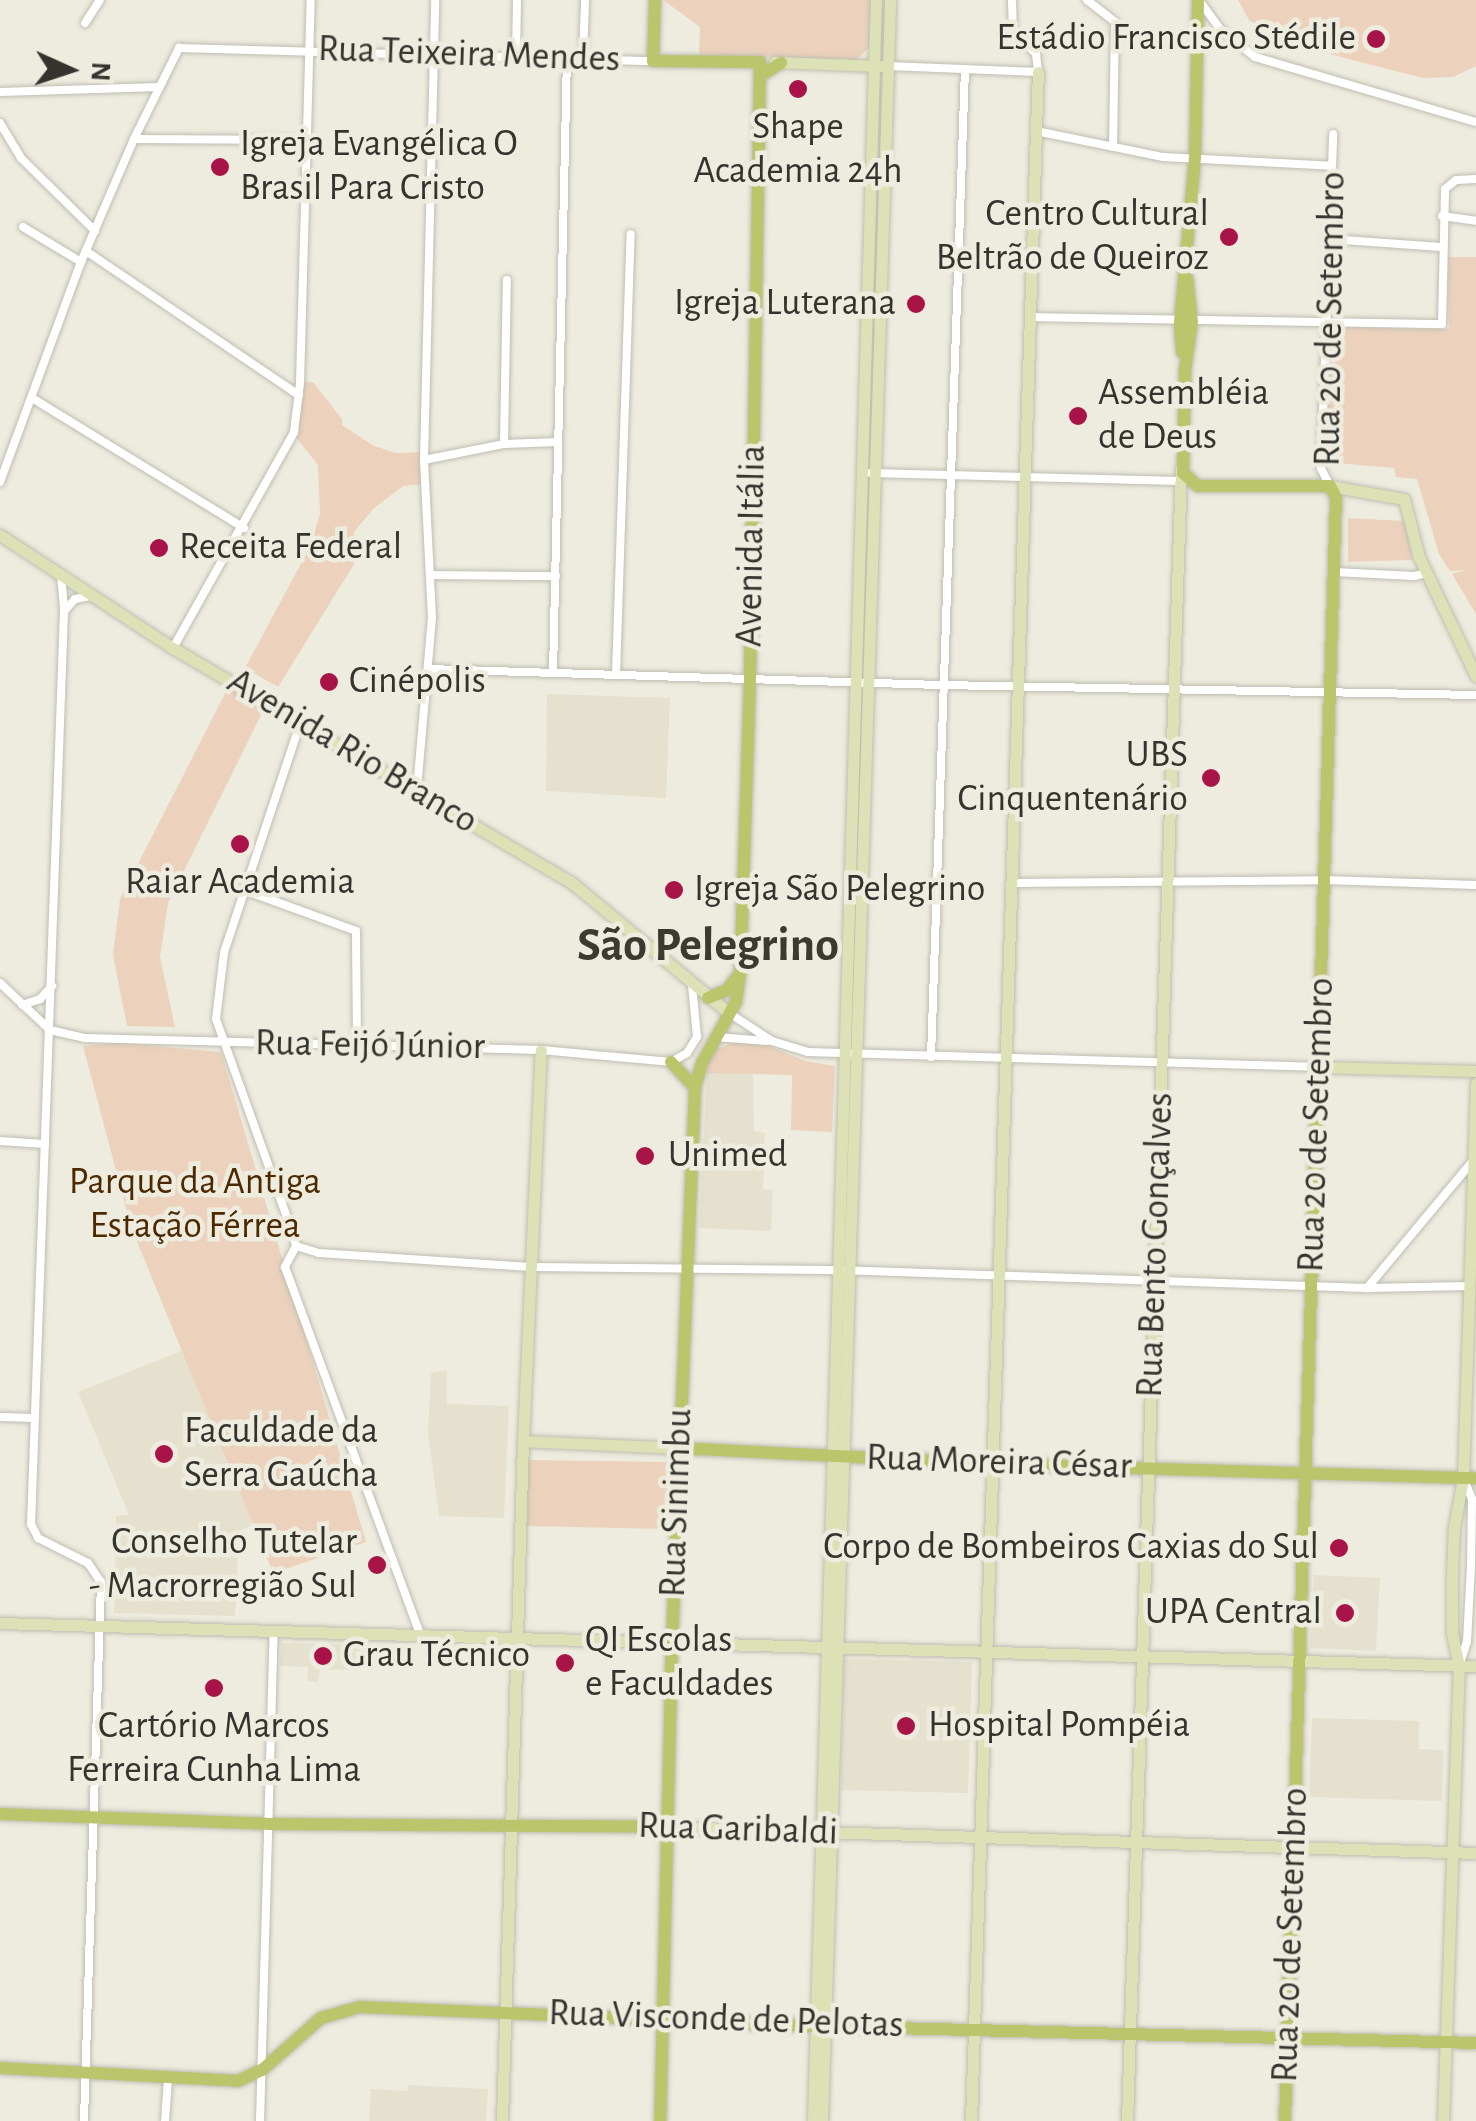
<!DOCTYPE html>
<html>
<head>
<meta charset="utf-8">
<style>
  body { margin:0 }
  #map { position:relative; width:1476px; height:2121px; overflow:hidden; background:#eeecdf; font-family:"Alegreya Sans",sans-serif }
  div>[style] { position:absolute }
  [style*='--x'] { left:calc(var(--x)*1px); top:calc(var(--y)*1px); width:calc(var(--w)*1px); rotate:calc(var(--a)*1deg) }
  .built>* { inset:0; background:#e5e1ce }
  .green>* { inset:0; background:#ecd2bc }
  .roads { filter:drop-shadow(0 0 2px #bfbdb1) drop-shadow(0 0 2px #bfbdb1) }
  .street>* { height:8px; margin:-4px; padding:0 4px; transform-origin:4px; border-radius:4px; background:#fff }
  .secondary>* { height:11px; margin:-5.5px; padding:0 5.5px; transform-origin:5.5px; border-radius:5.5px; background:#dde2b6 }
  .primary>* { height:12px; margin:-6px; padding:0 6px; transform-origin:6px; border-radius:6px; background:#bbc56c }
  .dots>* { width:28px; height:28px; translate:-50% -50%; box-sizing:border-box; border:5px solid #eeecdf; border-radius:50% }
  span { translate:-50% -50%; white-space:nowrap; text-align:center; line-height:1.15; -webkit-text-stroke:9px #eeecdf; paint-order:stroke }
  .poi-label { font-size:38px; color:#34332e }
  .right { translate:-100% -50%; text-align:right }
  .left { translate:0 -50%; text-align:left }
  .street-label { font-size:38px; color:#34332e }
  .park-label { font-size:38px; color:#4d2900 }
  .district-label { font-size:48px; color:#3c3a30; font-weight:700 }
  .north { position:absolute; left:20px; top:20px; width:100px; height:100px; -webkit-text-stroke:8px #eeecdf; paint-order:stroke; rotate:93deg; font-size:28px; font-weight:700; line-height:40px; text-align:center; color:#34332e }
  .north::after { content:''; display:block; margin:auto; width:35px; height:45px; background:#34332e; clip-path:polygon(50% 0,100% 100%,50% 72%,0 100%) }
</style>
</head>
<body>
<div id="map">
  <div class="built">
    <div style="clip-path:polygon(547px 694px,670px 698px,666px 798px,546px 791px)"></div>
    <div style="clip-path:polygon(707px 1073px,753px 1073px,754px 1131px,765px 1133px,763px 1189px,773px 1190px,771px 1231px,699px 1228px)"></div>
    <div style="clip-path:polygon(184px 1350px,253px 1525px,239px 1531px,235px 1616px,114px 1613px,116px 1516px,129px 1515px,78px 1392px)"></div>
    <div style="clip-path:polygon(447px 1370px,447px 1404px,509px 1406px,504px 1518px,439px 1516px,428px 1432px,431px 1373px)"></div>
    <div style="clip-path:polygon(1314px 1575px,1380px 1578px,1376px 1651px,1310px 1648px)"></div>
    <div style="clip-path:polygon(281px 1643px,367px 1645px,366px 1669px,320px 1670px,318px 1682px,307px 1681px,308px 1667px,280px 1666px)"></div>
    <div style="clip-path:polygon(844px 1659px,972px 1662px,968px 1793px,841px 1790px)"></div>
    <div style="clip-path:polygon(1312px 1718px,1419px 1721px,1419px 1749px,1443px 1750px,1442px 1801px,1309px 1797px)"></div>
    <div style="clip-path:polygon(408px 2085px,488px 2089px,486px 2121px,369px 2121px,371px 2089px,407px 2091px)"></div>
  </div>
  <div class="green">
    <div style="clip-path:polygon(663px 0,872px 0,869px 48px,856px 60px,699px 56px,700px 27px)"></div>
    <div style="clip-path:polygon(1238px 0,1476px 0,1476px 66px,1453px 77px,1423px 78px,1282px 42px,1249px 20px)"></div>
    <div style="clip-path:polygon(1448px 257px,1476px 257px,1476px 614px,1452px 574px,1465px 570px,1450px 571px,1439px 554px,1417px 479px,1396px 477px,1394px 468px,1326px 462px,1331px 327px,1449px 329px)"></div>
    <div style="clip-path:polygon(300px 382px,313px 382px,342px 419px,342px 425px,374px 446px,396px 453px,423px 452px,424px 484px,403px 486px,374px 508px,354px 532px,356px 561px,278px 687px,245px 668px,310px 547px,320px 514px,318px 465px,295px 436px)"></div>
    <div style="clip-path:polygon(1348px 518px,1404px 521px,1413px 560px,1348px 562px)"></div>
    <div style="clip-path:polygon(230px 684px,266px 705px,168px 903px,160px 957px,175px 1027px,127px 1026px,113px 955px,120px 899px)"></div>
    <div style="clip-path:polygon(735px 1042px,767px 1045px,805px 1061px,835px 1066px,832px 1132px,791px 1130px,792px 1075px,707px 1073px,706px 1064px,716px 1049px)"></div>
    <div style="clip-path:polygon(120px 1043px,221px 1052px,366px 1542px,273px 1573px,131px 1227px,83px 1046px)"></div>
    <div style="clip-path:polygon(527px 1460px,667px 1462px,666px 1529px,526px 1526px)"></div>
  </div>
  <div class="roads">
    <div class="street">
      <div style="--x:1087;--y:0;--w:36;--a:38"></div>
      <div style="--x:1115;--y:22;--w:125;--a:90.9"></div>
      <div style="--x:1199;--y:0;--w:36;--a:54"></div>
      <div style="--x:1220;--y:29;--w:45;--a:38.7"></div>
      <div style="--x:1255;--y:57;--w:230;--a:16.4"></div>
      <div style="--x:85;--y:23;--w:27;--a:-57"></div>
      <div style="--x:516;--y:57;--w:57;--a:-89"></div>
      <div style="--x:583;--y:58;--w:58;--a:-88"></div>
      <div style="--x:888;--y:66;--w:150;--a:2.3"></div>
      <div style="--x:1038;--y:72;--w:18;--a:-96"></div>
      <div style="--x:1036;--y:54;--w:33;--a:-135"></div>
      <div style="--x:1013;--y:31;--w:31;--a:-92"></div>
      <div style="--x:0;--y:92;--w:159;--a:-1.8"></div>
      <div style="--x:0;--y:123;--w:41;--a:59"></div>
      <div style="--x:21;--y:158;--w:104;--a:44.6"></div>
      <div style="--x:1036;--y:131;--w:130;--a:11.6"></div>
      <div style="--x:1163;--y:157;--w:169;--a:3"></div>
      <div style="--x:134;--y:139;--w:173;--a:0.3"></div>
      <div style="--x:1442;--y:216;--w:34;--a:8"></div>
      <div style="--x:23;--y:227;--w:68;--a:31.1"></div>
      <div style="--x:1330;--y:239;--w:111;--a:4.1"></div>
      <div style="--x:86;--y:251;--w:257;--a:34.1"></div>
      <div style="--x:1030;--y:317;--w:412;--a:1"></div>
      <div style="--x:1442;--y:324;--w:135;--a:-88.7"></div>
      <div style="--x:1445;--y:189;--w:14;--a:-39"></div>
      <div style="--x:1456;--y:180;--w:20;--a:-3"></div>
      <div style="--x:32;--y:398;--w:249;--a:31.5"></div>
      <div style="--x:504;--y:444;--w:164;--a:-89"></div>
      <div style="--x:424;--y:460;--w:82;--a:-11.3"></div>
      <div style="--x:504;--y:444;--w:54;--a:-2.1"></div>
      <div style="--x:871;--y:473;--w:308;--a:1.5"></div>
      <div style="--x:0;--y:482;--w:234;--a:-69.8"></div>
      <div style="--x:81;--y:262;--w:134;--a:-66.7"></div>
      <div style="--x:134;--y:139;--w:102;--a:-63.7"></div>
      <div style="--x:179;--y:48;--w:474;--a:1.6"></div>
      <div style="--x:1330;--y:486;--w:20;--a:-117"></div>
      <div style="--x:1321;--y:468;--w:334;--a:-87.9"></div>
      <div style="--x:1334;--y:572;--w:80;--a:2.9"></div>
      <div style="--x:1414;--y:576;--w:13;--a:-13"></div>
      <div style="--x:61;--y:574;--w:38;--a:85"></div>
      <div style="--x:64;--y:612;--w:913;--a:92.07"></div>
      <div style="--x:31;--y:1524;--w:16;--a:63"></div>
      <div style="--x:38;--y:1538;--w:56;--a:26.6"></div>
      <div style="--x:88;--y:1563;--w:23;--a:56"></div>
      <div style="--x:101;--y:1582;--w:539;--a:91.81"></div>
      <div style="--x:431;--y:575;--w:125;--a:0.5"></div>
      <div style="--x:66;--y:609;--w:13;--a:-48"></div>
      <div style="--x:75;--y:599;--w:16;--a:-11"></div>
      <div style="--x:173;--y:648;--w:248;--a:-60.7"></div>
      <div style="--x:294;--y:432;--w:49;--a:-83"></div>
      <div style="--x:300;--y:383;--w:383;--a:-88.4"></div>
      <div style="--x:428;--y:669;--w:513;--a:1.79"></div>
      <div style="--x:941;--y:685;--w:535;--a:1.07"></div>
      <div style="--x:553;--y:673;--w:615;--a:-88.7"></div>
      <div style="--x:616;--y:675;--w:441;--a:-88.1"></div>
      <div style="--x:301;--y:721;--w:244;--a:108.4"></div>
      <div style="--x:224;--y:953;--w:66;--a:96.9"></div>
      <div style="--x:216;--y:1019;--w:222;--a:70.3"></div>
      <div style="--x:291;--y:1228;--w:19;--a:74"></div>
      <div style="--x:296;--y:1246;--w:24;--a:118"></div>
      <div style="--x:285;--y:1267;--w:390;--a:69.8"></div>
      <div style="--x:417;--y:789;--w:172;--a:-85"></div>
      <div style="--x:432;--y:618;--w:158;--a:-92.9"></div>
      <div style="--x:424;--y:460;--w:460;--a:-88.6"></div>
      <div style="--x:1012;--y:883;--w:313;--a:-0.5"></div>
      <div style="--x:1325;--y:880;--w:151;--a:1.9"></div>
      <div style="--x:244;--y:890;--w:119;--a:20.1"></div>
      <div style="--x:356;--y:931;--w:114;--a:89.5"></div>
      <div style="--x:0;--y:983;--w:69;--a:43.2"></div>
      <div style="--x:50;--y:1030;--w:35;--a:13"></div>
      <div style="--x:84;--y:1038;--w:457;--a:1.5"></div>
      <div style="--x:541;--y:1050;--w:131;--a:5.3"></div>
      <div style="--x:671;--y:1062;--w:18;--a:-29"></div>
      <div style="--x:687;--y:1053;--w:19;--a:-58"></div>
      <div style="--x:697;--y:1037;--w:52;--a:-95.5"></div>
      <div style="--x:22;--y:1005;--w:19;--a:-18"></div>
      <div style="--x:40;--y:999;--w:18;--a:-47"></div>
      <div style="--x:729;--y:1013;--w:51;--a:33.1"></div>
      <div style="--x:772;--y:1041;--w:37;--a:17"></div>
      <div style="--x:807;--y:1052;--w:512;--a:1.68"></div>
      <div style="--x:716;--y:1037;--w:51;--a:4.5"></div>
      <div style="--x:931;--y:1057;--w:989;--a:-88.03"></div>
      <div style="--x:0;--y:1141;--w:45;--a:3.8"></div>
      <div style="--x:296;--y:1246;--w:24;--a:17"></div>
      <div style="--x:319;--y:1253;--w:212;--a:3.8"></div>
      <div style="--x:531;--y:1267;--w:307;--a:0.6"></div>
      <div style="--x:838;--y:1270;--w:529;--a:1.95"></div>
      <div style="--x:1367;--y:1288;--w:102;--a:-1.1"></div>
      <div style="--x:1367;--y:1288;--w:164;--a:-50.2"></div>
      <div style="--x:0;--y:1417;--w:35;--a:2"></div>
      <div style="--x:1459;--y:1666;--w:25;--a:-72"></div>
      <div style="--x:1467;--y:1642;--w:76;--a:-87"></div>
      <div style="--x:1471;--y:1566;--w:67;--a:-89.1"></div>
      <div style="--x:1472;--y:1499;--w:22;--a:-112"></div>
      <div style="--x:165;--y:2121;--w:42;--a:-85.9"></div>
      <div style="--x:260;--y:2121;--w:490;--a:-88.4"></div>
    </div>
    <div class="secondary">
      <div style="--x:775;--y:62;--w:106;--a:2.2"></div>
      <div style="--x:1330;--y:486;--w:75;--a:10"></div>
      <div style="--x:1404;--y:499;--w:60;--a:75.5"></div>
      <div style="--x:1419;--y:557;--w:132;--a:64.4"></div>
      <div style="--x:0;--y:535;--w:207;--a:33.2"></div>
      <div style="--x:173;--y:648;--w:462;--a:30.5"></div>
      <div style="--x:571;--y:882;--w:205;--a:39.7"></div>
      <div style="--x:1319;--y:1067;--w:157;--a:1.5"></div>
      <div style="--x:523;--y:1441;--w:156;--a:2.6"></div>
      <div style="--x:0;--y:1623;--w:1477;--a:1.67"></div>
      <div style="--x:668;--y:1827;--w:808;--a:1.84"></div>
      <div style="--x:502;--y:2121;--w:680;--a:-88.23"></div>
      <div style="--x:523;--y:1441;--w:391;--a:-87.4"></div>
      <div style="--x:813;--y:2121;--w:2122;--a:-88.3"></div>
      <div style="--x:822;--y:2121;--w:2122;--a:-88.16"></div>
      <div style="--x:971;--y:2121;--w:2050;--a:-88.13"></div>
      <div style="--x:1127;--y:2121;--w:1654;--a:-88.13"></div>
      <div style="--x:1443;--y:2121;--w:455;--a:-88"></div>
      <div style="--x:1459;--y:1666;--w:35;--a:-102"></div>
      <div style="--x:1452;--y:1632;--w:58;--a:-90"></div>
      <div style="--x:1452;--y:1574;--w:47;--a:-87.6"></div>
      <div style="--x:1454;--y:1527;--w:50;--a:-79.6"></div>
      <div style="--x:1463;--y:1478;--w:395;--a:-88.1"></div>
    </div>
    <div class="primary">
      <div style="--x:655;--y:0;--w:61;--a:91.9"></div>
      <div style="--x:653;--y:61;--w:107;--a:0.5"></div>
      <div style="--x:760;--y:62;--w:617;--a:90.93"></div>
      <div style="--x:750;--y:679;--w:295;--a:91.9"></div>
      <div style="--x:740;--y:974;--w:28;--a:98"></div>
      <div style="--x:736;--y:1002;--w:70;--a:119.1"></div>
      <div style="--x:702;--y:1063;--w:26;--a:106"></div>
      <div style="--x:695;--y:1088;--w:553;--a:92.38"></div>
      <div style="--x:672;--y:1641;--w:480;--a:91.4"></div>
      <div style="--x:760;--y:76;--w:25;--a:-32"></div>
      <div style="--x:1187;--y:278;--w:44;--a:83.5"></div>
      <div style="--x:1192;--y:322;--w:49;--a:98.3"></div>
      <div style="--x:1185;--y:370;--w:103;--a:91.1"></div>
      <div style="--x:1183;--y:473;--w:20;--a:41"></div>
      <div style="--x:1198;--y:486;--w:132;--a:0"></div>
      <div style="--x:1330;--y:486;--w:13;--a:63"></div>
      <div style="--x:1336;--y:498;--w:1624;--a:91.8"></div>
      <div style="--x:1182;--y:352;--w:30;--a:-94"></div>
      <div style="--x:1180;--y:322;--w:165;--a:-84.8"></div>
      <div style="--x:1195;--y:158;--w:158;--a:-88.9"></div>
      <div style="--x:708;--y:998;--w:21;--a:-23"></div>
      <div style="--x:727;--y:990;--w:18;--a:-52"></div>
      <div style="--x:671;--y:1062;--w:35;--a:47"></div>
      <div style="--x:679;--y:1448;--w:314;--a:2.9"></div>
      <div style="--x:993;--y:1464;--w:483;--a:1.7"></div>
      <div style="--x:0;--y:1814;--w:268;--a:2.1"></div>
      <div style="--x:268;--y:1824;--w:400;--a:0.4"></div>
      <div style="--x:0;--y:2068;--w:238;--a:3.1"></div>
      <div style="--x:238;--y:2081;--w:26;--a:-25"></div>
      <div style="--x:262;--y:2070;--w:79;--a:-41.4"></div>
      <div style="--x:321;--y:2018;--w:41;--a:-15.8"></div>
      <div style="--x:360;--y:2007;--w:455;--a:2.4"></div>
      <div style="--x:815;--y:2026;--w:661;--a:1.47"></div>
    </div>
  </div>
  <div class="dots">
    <div style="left:1376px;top:39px;background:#a91448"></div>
    <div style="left:798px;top:89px;background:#a91448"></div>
    <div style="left:220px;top:167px;background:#a91448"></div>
    <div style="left:1229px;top:237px;background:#a91448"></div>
    <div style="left:916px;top:304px;background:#a91448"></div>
    <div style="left:1078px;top:416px;background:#a91448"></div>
    <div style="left:159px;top:548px;background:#a91448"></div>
    <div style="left:329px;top:682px;background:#a91448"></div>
    <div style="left:1211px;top:778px;background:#a91448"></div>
    <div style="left:240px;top:844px;background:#a91448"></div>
    <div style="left:674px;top:890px;background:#a91448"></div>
    <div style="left:645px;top:1156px;background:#a91448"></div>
    <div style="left:164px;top:1454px;background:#a91448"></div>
    <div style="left:1339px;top:1548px;background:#a91448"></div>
    <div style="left:377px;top:1565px;background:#a91448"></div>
    <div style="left:1345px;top:1613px;background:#a91448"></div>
    <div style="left:323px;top:1656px;background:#a91448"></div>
    <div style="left:565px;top:1663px;background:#a91448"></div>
    <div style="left:214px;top:1688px;background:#a91448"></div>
    <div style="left:906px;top:1726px;background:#a91448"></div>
  </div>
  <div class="poi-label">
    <span class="right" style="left:1356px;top:39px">Estádio Francisco Stédile</span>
    <span style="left:798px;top:150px">Shape<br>Academia 24h</span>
    <span class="left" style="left:240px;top:167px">Igreja Evangélica O<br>Brasil Para Cristo</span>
    <span class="right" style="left:1209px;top:237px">Centro Cultural<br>Beltrão de Queiroz</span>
    <span class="right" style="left:896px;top:304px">Igreja Luterana</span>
    <span class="left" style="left:1098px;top:416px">Assembléia<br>de Deus</span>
    <span class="left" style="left:179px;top:548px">Receita Federal</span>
    <span class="left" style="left:349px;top:682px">Cinépolis</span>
    <span class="right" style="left:1188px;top:778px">UBS<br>Cinquentenário</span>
    <span style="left:240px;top:883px">Raiar Academia</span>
    <span class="left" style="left:694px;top:890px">Igreja São Pelegrino</span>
    <span class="left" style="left:668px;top:1156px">Unimed</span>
    <span class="left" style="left:184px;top:1454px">Faculdade da<br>Serra Gaúcha</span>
    <span class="right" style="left:357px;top:1565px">Conselho Tutelar<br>- Macrorregião Sul</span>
    <span class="right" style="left:1319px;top:1548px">Corpo de Bombeiros Caxias do Sul</span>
    <span class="right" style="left:1322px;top:1613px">UPA Central</span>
    <span class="left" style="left:585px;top:1663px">QI Escolas<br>e Faculdades</span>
    <span class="left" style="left:343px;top:1656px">Grau Técnico</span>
    <span class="left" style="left:928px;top:1726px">Hospital Pompéia</span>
    <span style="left:214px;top:1749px">Cartório Marcos<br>Ferreira Cunha Lima</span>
  </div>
  <div class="street-label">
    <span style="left:469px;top:55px;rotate:2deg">Rua Teixeira Mendes</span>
    <span style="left:1331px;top:319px;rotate:-89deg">Rua 20 de Setembro</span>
    <span style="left:752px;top:546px;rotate:-89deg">Avenida Itália</span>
    <span style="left:352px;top:752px;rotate:31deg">Avenida Rio Branco</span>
    <span style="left:370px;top:1046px;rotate:1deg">Rua Feijó Júnior</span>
    <span style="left:1317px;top:1125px;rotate:-88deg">Rua 20 de Setembro</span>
    <span style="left:1156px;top:1245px;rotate:-88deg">Rua Bento Gonçalves</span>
    <span style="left:999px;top:1463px;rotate:2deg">Rua Moreira César</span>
    <span style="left:677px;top:1503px;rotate:-88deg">Rua Sinimbu</span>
    <span style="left:738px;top:1830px;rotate:2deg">Rua Garibaldi</span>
    <span style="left:1291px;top:1935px;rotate:-88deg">Rua 20 de Setembro</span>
    <span style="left:726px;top:2020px;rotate:2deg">Rua Visconde de Pelotas</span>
  </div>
  <div class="park-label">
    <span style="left:195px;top:1205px">Parque da Antiga<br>Estação Férrea</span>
  </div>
  <div class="district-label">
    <span style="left:708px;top:947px">São Pelegrino</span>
  </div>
  <div class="north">N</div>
</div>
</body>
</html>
